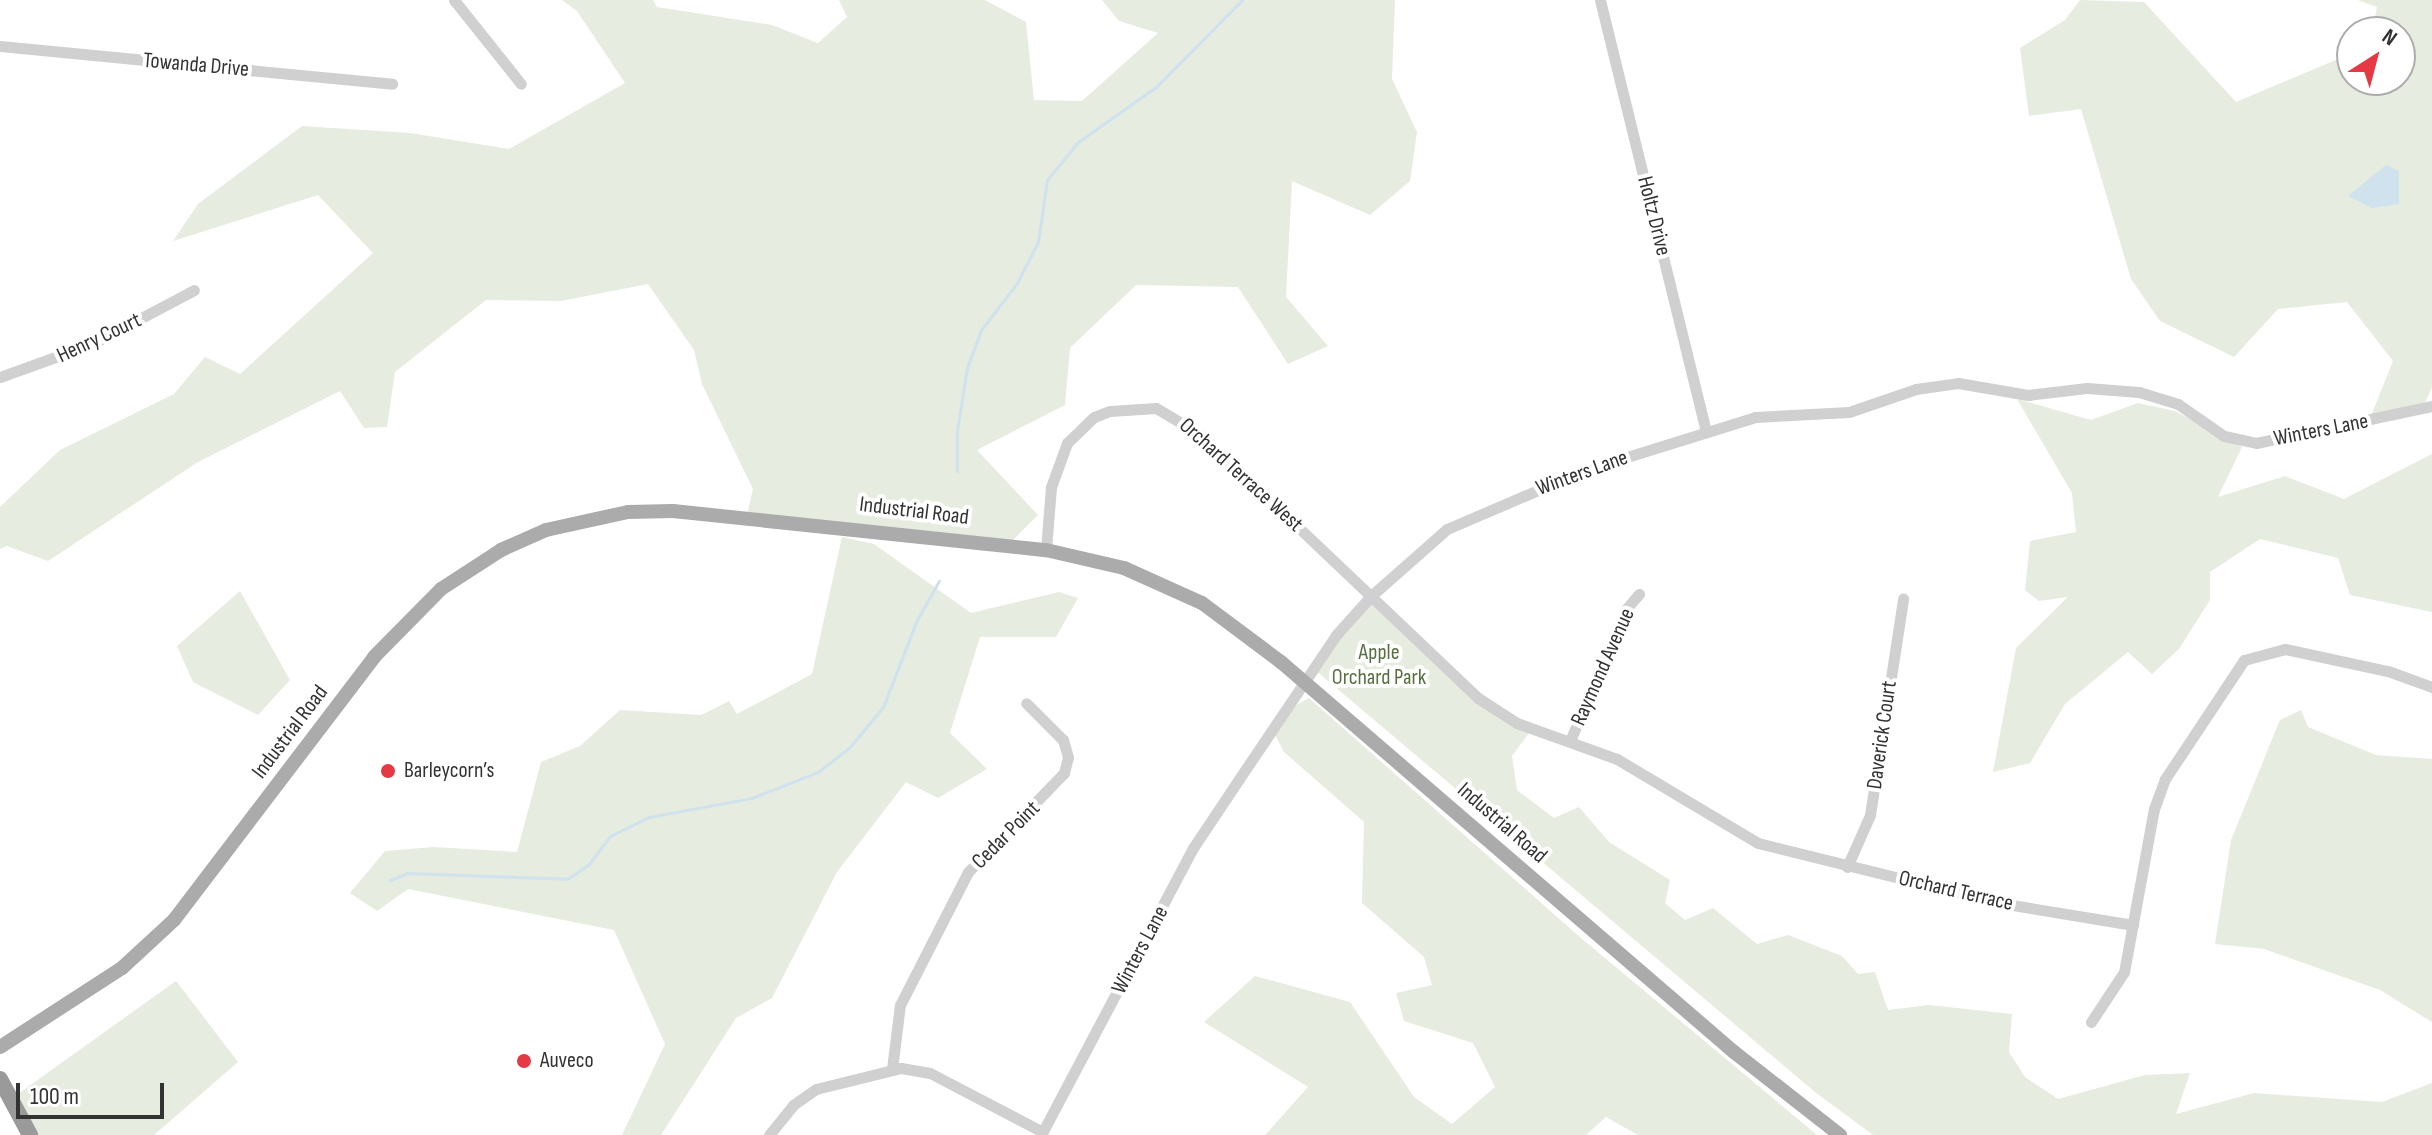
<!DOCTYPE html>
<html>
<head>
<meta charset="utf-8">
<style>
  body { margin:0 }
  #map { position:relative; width:2432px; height:1135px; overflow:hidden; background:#fff; font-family:"Sofia Sans Condensed",sans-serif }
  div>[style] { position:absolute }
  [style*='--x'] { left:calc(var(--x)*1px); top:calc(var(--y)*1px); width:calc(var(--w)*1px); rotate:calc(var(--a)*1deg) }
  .green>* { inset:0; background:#e6ecdf }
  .water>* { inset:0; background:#cfe2ee }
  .stream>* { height:3px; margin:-1.5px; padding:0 1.5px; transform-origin:1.5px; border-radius:1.5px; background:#cfe2ee }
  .minor>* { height:11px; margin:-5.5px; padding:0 5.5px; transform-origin:5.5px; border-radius:5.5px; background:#d0d0d0 }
  .major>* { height:14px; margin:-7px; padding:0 7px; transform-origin:7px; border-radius:7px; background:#ababab }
  .highway>* { height:16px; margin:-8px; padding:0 8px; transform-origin:8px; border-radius:8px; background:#9a9a9a }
  .dots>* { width:22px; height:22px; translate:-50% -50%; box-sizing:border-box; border:4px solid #fff; border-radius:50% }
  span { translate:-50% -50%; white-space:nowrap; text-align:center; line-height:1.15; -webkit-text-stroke:8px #fff; paint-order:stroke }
  .street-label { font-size:22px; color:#333 }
  .park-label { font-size:22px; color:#56703f }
  .poi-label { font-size:22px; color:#333 }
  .left { translate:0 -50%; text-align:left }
  .north { position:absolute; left:2336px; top:16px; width:80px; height:80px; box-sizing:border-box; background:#fff; border:2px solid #adadad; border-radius:50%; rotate:36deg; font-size:22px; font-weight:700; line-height:32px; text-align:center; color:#333 }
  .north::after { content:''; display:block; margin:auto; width:28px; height:36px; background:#e63946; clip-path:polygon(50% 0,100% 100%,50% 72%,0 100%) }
  .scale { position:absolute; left:16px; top:1083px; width:148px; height:36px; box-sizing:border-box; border:4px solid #333; border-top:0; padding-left:10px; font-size:24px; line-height:28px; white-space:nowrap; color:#333; -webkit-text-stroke:6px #fff; paint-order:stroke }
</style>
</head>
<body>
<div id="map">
  <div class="green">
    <div style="clip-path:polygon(562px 0,653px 0,657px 7px,772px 25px,818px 43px,847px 17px,839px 0,985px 0,1026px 22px,1034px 100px,1082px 101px,1158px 33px,1119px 21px,1102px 0,1395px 0,1392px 79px,1417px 132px,1410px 181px,1370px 215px,1292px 181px,1286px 297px,1328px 346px,1288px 364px,1238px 287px,1136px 285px,1070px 348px,1065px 405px,977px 450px,1038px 515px,1009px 544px,747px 515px,753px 489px,702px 384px,694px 350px,648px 284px,561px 301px,486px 300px,395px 372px,387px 427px,364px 428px,340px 391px,198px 462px,48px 561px,7px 546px,0 549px,0 507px,60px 450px,174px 394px,205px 357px,240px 374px,373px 253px,318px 195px,173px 241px,198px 204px,302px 126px,410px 133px,509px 149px,625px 83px,577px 11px)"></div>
    <div style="clip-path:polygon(2080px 0,2144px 2px,2236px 102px,2352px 53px,2352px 80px,2400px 80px,2400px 32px,2372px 32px,2377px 7px,2358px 0,2432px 0,2432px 387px,2423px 408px,2369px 421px,2393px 361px,2347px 302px,2278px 309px,2234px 357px,2160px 321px,2131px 279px,2081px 109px,2029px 116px,2020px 48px,2065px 20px)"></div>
    <div style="clip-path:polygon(2017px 399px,2091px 420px,2138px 403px,2175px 411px,2242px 447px,2218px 497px,2285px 476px,2344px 499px,2432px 454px,2432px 612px,2350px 595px,2338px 558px,2260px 539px,2210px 572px,2210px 600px,2179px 649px,2152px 674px,2128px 652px,2065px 704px,2030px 763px,1993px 772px,2016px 648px,2068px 597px,2039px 601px,2025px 590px,2030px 541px,2076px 532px,2072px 493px)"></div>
    <div style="clip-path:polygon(842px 537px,874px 544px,971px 613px,1059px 592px,1078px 598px,1056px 637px,980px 637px,950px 733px,987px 769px,938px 798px,906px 782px,837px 872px,772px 998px,736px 1018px,661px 1135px,622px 1135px,665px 1044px,614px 930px,408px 889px,377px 911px,350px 893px,385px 851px,433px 847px,517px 852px,541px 762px,580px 746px,620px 710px,701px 715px,729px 701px,737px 714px,812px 674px)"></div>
    <div style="clip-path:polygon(240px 591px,290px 680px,258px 715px,193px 682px,177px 646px)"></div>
    <div style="clip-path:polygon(1371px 596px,1478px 698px,1532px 729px,1512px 756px,1517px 790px,1554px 818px,1579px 807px,1609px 842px,1670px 880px,1665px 903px,1685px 920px,1713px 908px,1757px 944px,1788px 935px,1842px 956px,1858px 974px,1875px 972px,1888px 1010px,1929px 1005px,2012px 1014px,2009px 1052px,2025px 1077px,2058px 1099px,2145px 1075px,2190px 1073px,2176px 1114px,2254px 1093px,2382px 1102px,2432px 1083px,2432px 1135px,1873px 1135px,1815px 1092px,1315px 670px)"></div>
    <div style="clip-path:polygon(1309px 698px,1581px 938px,1817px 1135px,1638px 1135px,1606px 1117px,1586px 1135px,1265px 1135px,1308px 1087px,1204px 1022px,1255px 976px,1350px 1002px,1414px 1097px,1452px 1124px,1495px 1087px,1473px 1043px,1404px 1021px,1396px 993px,1432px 985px,1424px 957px,1362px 903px,1364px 822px,1284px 752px,1272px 729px,1284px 712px)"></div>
    <div style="clip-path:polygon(2301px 710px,2308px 727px,2376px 755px,2432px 759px,2432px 1022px,2380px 990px,2264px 949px,2215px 944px,2231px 840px,2280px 720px)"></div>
    <div style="clip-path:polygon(176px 981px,238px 1062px,154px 1135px,30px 1135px,11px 1099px)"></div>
  </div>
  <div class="water">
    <div style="clip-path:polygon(2386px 165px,2399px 171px,2399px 204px,2372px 208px,2348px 196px)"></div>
  </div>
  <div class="stream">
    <div style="--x:957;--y:471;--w:40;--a:-90"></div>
    <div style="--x:957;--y:431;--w:64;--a:-81"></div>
    <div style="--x:967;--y:368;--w:40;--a:-69.8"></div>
    <div style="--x:981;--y:330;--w:59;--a:-52.5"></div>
    <div style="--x:1017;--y:283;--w:46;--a:-62.9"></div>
    <div style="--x:1038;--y:242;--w:63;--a:-81.7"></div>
    <div style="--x:1047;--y:180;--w:49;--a:-50.8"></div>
    <div style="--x:1078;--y:142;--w:95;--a:-35.2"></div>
    <div style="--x:1156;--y:87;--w:122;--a:-45.3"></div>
    <div style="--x:390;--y:880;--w:18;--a:-22"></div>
    <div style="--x:407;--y:873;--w:160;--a:2.1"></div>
    <div style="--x:567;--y:879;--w:27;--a:-34"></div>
    <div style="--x:589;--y:864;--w:35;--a:-53"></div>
    <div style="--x:610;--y:836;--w:43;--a:-26"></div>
    <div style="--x:649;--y:817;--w:105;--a:-10.5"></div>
    <div style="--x:752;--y:798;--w:71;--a:-21.5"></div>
    <div style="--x:818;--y:772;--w:39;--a:-38"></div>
    <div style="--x:849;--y:748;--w:53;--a:-50.3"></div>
    <div style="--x:883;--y:707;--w:93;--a:-68.7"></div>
    <div style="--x:917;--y:620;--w:45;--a:-60.6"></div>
  </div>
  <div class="minor">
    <div style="--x:454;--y:0;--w:107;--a:51.4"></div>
    <div style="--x:1600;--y:0;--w:445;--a:76.2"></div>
    <div style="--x:0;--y:46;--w:394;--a:5.5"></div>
    <div style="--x:0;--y:377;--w:100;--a:-19.9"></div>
    <div style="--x:94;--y:343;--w:113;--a:-27.9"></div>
    <div style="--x:1046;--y:550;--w:63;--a:-85.5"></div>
    <div style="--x:1051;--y:487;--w:47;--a:-70"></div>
    <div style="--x:1067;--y:443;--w:37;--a:-44"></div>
    <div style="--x:1094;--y:417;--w:17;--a:-21"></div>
    <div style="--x:1110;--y:411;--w:46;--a:-3.7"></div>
    <div style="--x:1156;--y:408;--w:51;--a:30.6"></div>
    <div style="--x:1200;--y:434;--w:383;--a:43.5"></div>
    <div style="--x:1478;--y:698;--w:46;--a:32.7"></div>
    <div style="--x:1517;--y:723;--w:106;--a:19.8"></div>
    <div style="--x:1617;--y:759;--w:164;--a:30.8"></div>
    <div style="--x:1758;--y:843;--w:249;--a:13.9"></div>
    <div style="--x:2000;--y:903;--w:135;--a:9.4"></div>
    <div style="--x:1570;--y:741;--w:143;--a:-67"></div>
    <div style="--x:1626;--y:609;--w:20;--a:-49"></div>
    <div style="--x:1847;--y:867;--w:57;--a:-66.1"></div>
    <div style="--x:1870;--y:815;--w:219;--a:-81.3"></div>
    <div style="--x:2091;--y:1022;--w:60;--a:-56.6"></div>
    <div style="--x:2124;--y:972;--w:166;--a:-79.6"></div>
    <div style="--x:2154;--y:809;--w:32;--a:-70"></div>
    <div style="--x:2165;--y:779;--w:143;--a:-56.4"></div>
    <div style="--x:2244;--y:660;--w:42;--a:-15"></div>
    <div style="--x:2285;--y:649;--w:105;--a:12.1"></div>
    <div style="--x:2388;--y:671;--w:47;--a:20"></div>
    <div style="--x:892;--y:1069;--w:64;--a:-82.9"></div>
    <div style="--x:900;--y:1005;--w:149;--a:-62.9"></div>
    <div style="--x:968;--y:872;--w:138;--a:-45.9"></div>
    <div style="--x:1064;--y:773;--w:16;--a:-76"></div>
    <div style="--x:1068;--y:757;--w:18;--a:-106"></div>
    <div style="--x:1063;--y:740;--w:52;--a:-135"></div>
    <div style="--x:769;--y:1135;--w:38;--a:-51"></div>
    <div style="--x:793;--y:1105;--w:28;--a:-35"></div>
    <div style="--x:816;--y:1089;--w:88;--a:-13.9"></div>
    <div style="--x:901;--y:1068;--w:29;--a:10"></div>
    <div style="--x:930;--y:1073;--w:127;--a:27.6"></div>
    <div style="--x:1041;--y:1135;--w:325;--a:-62.1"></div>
    <div style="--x:1193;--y:848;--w:83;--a:-56.3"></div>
    <div style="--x:1239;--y:779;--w:174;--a:-56"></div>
    <div style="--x:1336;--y:635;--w:52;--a:-48.1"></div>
    <div style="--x:1371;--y:596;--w:101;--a:-41.4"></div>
    <div style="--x:1447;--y:529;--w:147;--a:-23.2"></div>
    <div style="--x:1582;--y:471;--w:181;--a:-17.3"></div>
    <div style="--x:1755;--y:417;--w:94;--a:-3"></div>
    <div style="--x:1849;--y:412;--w:71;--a:-18.9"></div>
    <div style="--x:1916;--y:389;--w:42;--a:-8.1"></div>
    <div style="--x:1958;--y:383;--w:71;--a:9.7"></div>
    <div style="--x:2028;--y:395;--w:59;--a:-6.8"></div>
    <div style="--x:2087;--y:388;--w:52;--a:4.4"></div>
    <div style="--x:2139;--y:392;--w:41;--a:17.1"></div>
    <div style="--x:2178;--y:404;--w:56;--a:34.8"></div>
    <div style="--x:2224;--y:436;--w:33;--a:12"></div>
    <div style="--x:2256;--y:443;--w:180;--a:-11.9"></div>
  </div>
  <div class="major">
    <div style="--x:0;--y:1047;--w:145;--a:-32.9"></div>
    <div style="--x:122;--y:968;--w:71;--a:-42.7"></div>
    <div style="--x:174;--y:920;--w:330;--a:-52.7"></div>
    <div style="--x:374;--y:657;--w:95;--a:-45.4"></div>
    <div style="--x:441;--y:589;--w:72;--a:-33"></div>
    <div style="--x:501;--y:550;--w:49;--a:-24"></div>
    <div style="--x:546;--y:530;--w:84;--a:-12.4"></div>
    <div style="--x:628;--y:512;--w:45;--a:-1.3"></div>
    <div style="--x:673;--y:511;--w:375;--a:6"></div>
    <div style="--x:1046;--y:550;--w:80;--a:13"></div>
    <div style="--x:1124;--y:568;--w:85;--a:24.2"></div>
    <div style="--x:1202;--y:603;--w:99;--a:36.8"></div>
    <div style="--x:1281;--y:662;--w:598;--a:40.73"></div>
    <div style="--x:1734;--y:1052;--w:135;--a:38.1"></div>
  </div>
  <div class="highway">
    <div style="--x:0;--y:1079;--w:64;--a:61.8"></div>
  </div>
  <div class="dots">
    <div style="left:388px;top:771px;background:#e63946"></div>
    <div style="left:524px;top:1061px;background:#e63946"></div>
  </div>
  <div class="street-label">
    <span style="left:196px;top:65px;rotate:5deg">Towanda Drive</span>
    <span style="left:1654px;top:216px;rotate:76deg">Holtz Drive</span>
    <span style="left:99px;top:338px;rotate:-25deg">Henry Court</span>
    <span style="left:2321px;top:430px;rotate:-11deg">Winters Lane</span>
    <span style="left:1582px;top:473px;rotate:-20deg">Winters Lane</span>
    <span style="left:1241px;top:475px;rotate:42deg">Orchard Terrace West</span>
    <span style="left:914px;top:511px;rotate:7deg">Industrial Road</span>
    <span style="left:1603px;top:667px;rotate:-66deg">Raymond Avenue</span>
    <span style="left:290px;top:732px;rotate:-53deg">Industrial Road</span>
    <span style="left:1882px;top:735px;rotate:-82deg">Daverick Court</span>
    <span style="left:1502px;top:823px;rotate:41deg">Industrial Road</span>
    <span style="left:1006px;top:835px;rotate:-45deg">Cedar Point</span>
    <span style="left:1956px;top:891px;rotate:13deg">Orchard Terrace</span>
    <span style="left:1140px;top:950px;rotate:-62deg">Winters Lane</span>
  </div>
  <div class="park-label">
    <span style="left:1379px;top:665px">Apple<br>Orchard Park</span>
  </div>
  <div class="poi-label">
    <span class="left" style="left:404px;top:771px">Barleycorn’s</span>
    <span class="left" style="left:540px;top:1061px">Auveco</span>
  </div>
  <div class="north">N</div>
  <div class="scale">100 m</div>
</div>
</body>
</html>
